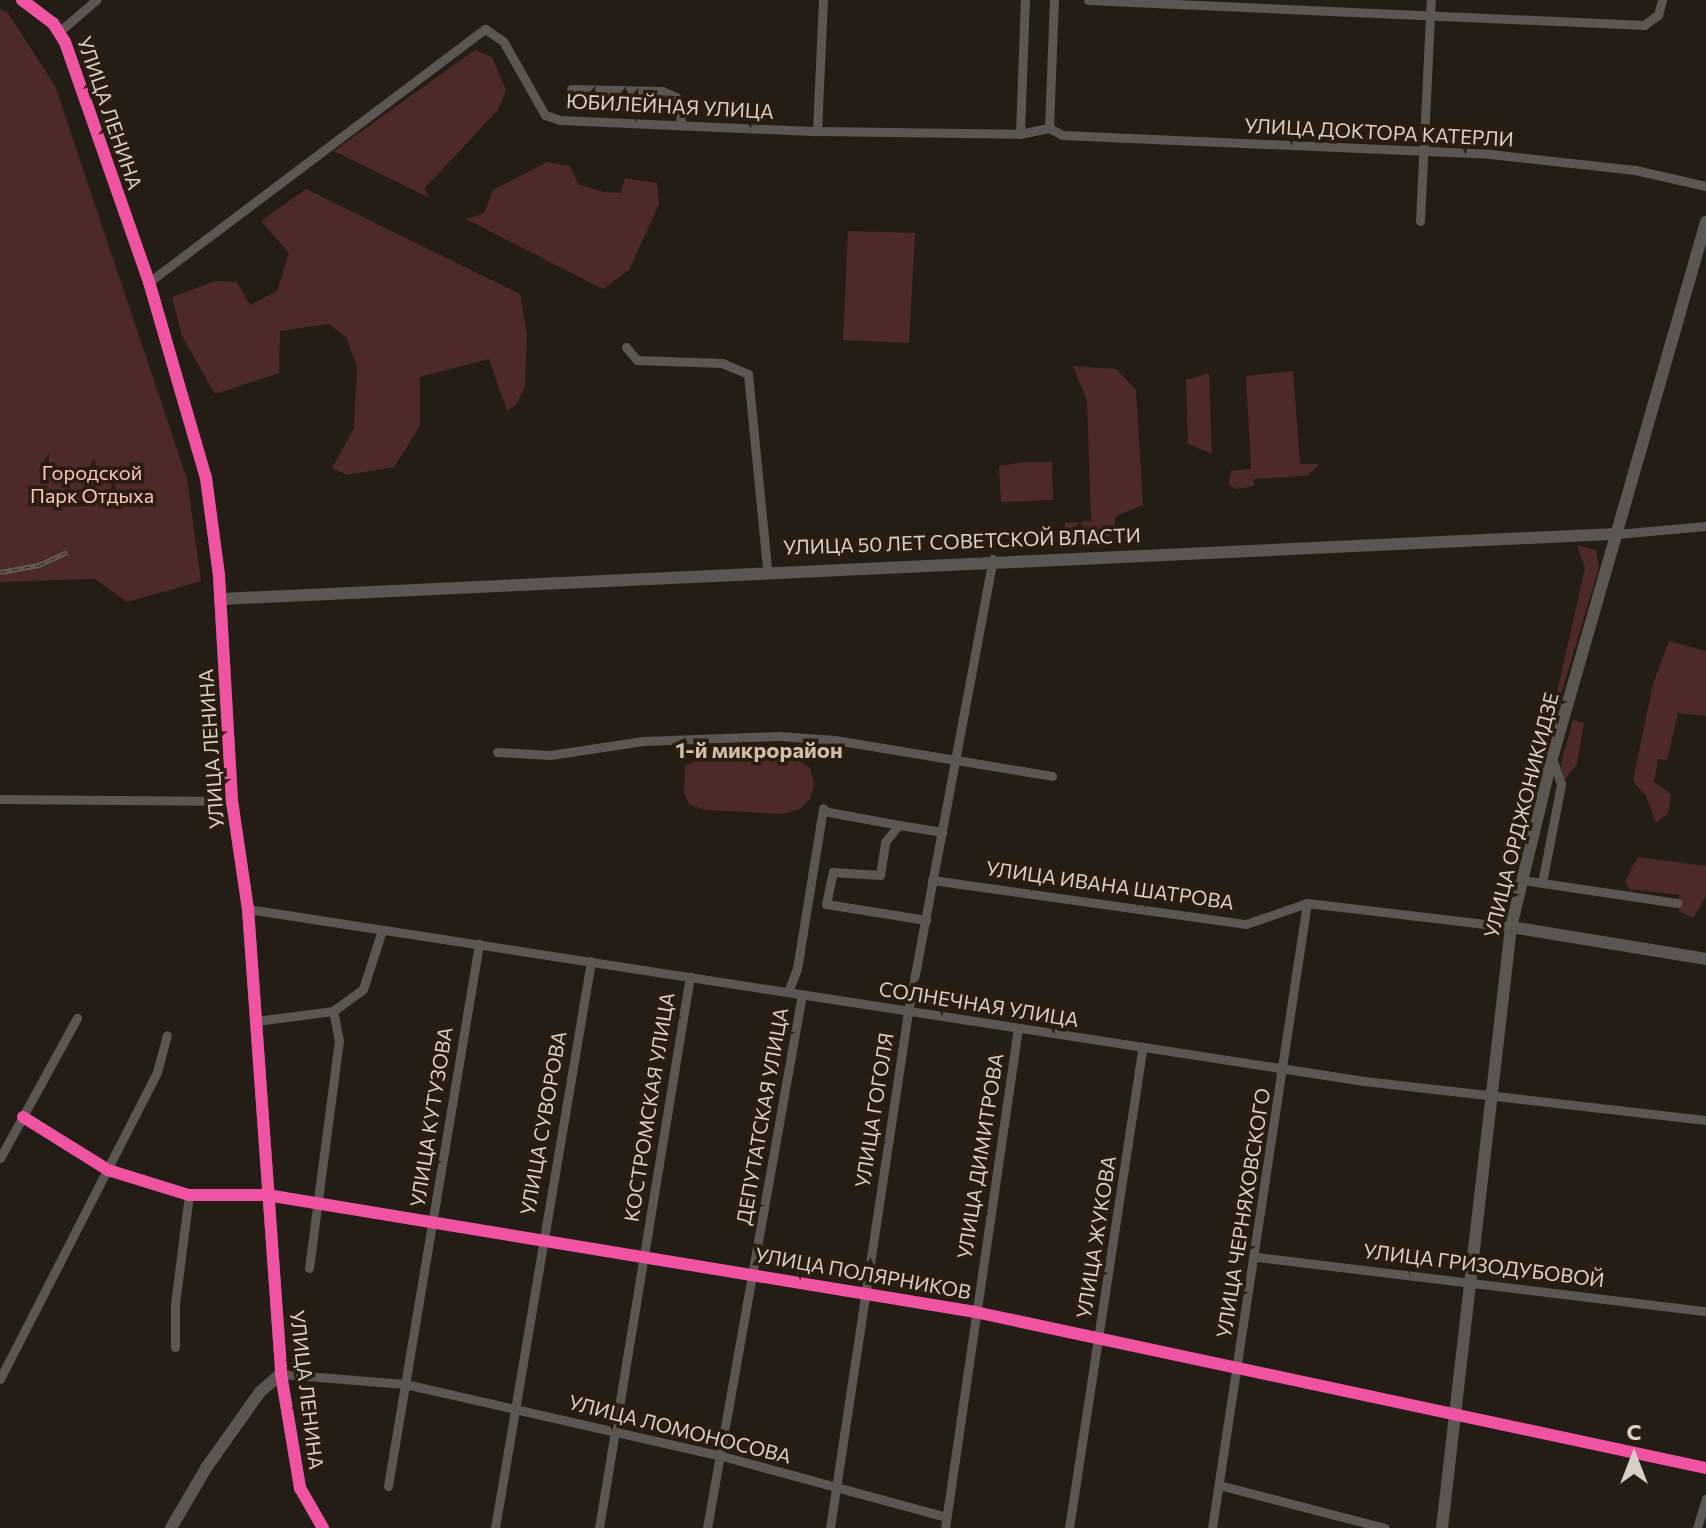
<!DOCTYPE html>
<html>
<head>
<meta charset="utf-8">
<style>
  body { margin:0 }
  #map { position:relative; width:1706px; height:1528px; overflow:hidden; background:#241d16; font-family:Commissioner,sans-serif }
  div>[style] { position:absolute }
  [style*='--x'] { left:calc(var(--x)*1px); top:calc(var(--y)*1px); width:calc(var(--w)*1px); rotate:calc(var(--a)*1deg) }
  .green>* { inset:0; background:#4e2929 }
  .street>* { height:9px; margin:-4.5px; padding:0 4.5px; transform-origin:4.5px; border-radius:4.5px; background:#5b5651 }
  .secondary>* { height:12px; margin:-6px; padding:0 6px; transform-origin:6px; border-radius:6px; background:#5b5651 }
  .rail>* { height:5px; margin-top:-2.5px; transform-origin:0; background:repeating-linear-gradient(90deg,#2a1d10 0 6px,#625d58 0 12px); box-sizing:border-box; border-block:2px solid #625d58 }
  .cycleway>* { height:12px; margin:-6px; padding:0 6px; transform-origin:6px; border-radius:6px; background:#f153a3 }
  span { translate:-50% -50%; white-space:nowrap; text-align:center; line-height:1.15; -webkit-text-stroke:7px #2a1d10; paint-order:stroke }
  .street-label { font-size:20px; color:#d8cfc7 }
  .park-label { font-size:20px; color:#fac2c0 }
  .neighbourhood-label { font-size:22px; color:#cfbdad; font-weight:700 }
  .north { position:absolute; left:1594px; top:1416px; width:80px; height:80px; -webkit-text-stroke:6px #2a1d10; paint-order:stroke; rotate:0deg; font-size:22px; font-weight:700; line-height:32px; text-align:center; color:#d8cfc7 }
  .north::after { content:''; display:block; margin:auto; width:28px; height:36px; background:#d8cfc7; clip-path:polygon(50% 0,100% 100%,50% 72%,0 100%) }
</style>
</head>
<body>
<div id="map">
  <div class="green">
    <div style="clip-path:polygon(0 9px,8px 13px,55px 86px,187px 479px,201px 581px,127px 602px,95px 579px,0 582px)"></div>
    <div style="clip-path:polygon(475px 50px,492px 57px,506px 90px,498px 110px,424px 189px,430px 198px,334px 151px)"></div>
    <div style="clip-path:polygon(547px 162px,570px 166px,578px 184px,604px 192px,621px 193px,625px 178px,657px 183px,659px 204px,629px 270px,603px 289px,466px 219px,484px 213px,493px 190px)"></div>
    <div style="clip-path:polygon(306px 189px,520px 294px,527px 334px,525px 386px,516px 405px,507px 411px,489px 359px,420px 377px,420px 426px,394px 467px,347px 475px,332px 468px,354px 428px,357px 367px,346px 337px,329px 324px,280px 331px,279px 373px,215px 394px,182px 336px,172px 297px,216px 281px,237px 282px,250px 305px,277px 291px,289px 253px,261px 221px)"></div>
    <div style="clip-path:polygon(848px 231px,915px 233px,909px 343px,843px 340px)"></div>
    <div style="clip-path:polygon(1073px 366px,1116px 369px,1136px 390px,1143px 505px,1116px 516px,1112px 536px,1062px 538px,1065px 523px,1091px 521px,1087px 401px)"></div>
    <div style="clip-path:polygon(1293px 371px,1300px 464px,1319px 464px,1307px 476px,1254px 479px,1254px 486px,1236px 489px,1229px 484px,1231px 471px,1251px 469px,1246px 376px)"></div>
    <div style="clip-path:polygon(1209px 373px,1212px 454px,1188px 444px,1186px 380px)"></div>
    <div style="clip-path:polygon(1024px 462px,1052px 462px,1053px 500px,1001px 502px,999px 466px)"></div>
    <div style="clip-path:polygon(1577px 545px,1596px 550px,1599px 567px,1543px 755px,1585px 568px)"></div>
    <div style="clip-path:polygon(1669px 641px,1706px 651px,1706px 716px,1678px 713px,1667px 760px,1658px 759px,1654px 782px,1671px 794px,1668px 813px,1656px 823px,1646px 796px,1633px 781px,1653px 684px)"></div>
    <div style="clip-path:polygon(1573px 720px,1584px 723px,1577px 764px,1563px 782px,1561px 763px)"></div>
    <div style="clip-path:polygon(710px 754px,796px 759px,810px 768px,814px 784px,810px 799px,800px 809px,783px 814px,705px 810px,689px 804px,684px 793px,685px 766px)"></div>
    <div style="clip-path:polygon(1638px 857px,1706px 866px,1706px 896px,1693px 918px,1679px 911px,1679px 895px,1629px 889px,1625px 881px)"></div>
  </div>
  <div class="street">
    <div style="--x:1088;--y:0;--w:557;--a:2.57"></div>
    <div style="--x:1644;--y:25;--w:17;--a:-36"></div>
    <div style="--x:1658;--y:15;--w:16;--a:-75"></div>
    <div style="--x:60;--y:31;--w:48;--a:-40.7"></div>
    <div style="--x:571;--y:89;--w:91;--a:1.3"></div>
    <div style="--x:662;--y:91;--w:15;--a:23"></div>
    <div style="--x:676;--y:97;--w:29;--a:78"></div>
    <div style="--x:1049;--y:128;--w:15;--a:28"></div>
    <div style="--x:1062;--y:135;--w:428;--a:2.5"></div>
    <div style="--x:1490;--y:154;--w:146;--a:6.3"></div>
    <div style="--x:1635;--y:170;--w:73;--a:12.7"></div>
    <div style="--x:1049;--y:128;--w:128;--a:-87.8"></div>
    <div style="--x:817;--y:131;--w:131;--a:-87.4"></div>
    <div style="--x:1020;--y:134;--w:134;--a:-87.9"></div>
    <div style="--x:1420;--y:221;--w:221;--a:-87.2"></div>
    <div style="--x:149;--y:282;--w:421;--a:-37"></div>
    <div style="--x:485;--y:29;--w:22;--a:34"></div>
    <div style="--x:503;--y:41;--w:85;--a:60.4"></div>
    <div style="--x:545;--y:115;--w:16;--a:18"></div>
    <div style="--x:560;--y:120;--w:257;--a:2.5"></div>
    <div style="--x:817;--y:131;--w:203;--a:0.8"></div>
    <div style="--x:1020;--y:134;--w:30;--a:-12"></div>
    <div style="--x:626;--y:347;--w:17;--a:50"></div>
    <div style="--x:637;--y:360;--w:85;--a:2"></div>
    <div style="--x:722;--y:363;--w:28;--a:23"></div>
    <div style="--x:748;--y:374;--w:196;--a:84.4"></div>
    <div style="--x:1616;--y:534;--w:90;--a:-5.1"></div>
    <div style="--x:497;--y:752;--w:53;--a:3.2"></div>
    <div style="--x:550;--y:755;--w:94;--a:-8.6"></div>
    <div style="--x:643;--y:741;--w:136;--a:-2.1"></div>
    <div style="--x:779;--y:736;--w:56;--a:4.1"></div>
    <div style="--x:835;--y:740;--w:220;--a:9.4"></div>
    <div style="--x:0;--y:799;--w:232;--a:0.5"></div>
    <div style="--x:823;--y:811;--w:77;--a:10.4"></div>
    <div style="--x:932;--y:880;--w:317;--a:8"></div>
    <div style="--x:1246;--y:924;--w:65;--a:-19"></div>
    <div style="--x:1307;--y:903;--w:205;--a:6.7"></div>
    <div style="--x:1522;--y:880;--w:157;--a:8.4"></div>
    <div style="--x:1542;--y:883;--w:101;--a:-79.1"></div>
    <div style="--x:1561;--y:784;--w:28;--a:-109"></div>
    <div style="--x:248;--y:909;--w:1129;--a:8.76"></div>
    <div style="--x:1364;--y:1081;--w:344;--a:6.5"></div>
    <div style="--x:926;--y:920;--w:101;--a:-170.9"></div>
    <div style="--x:826;--y:904;--w:33;--a:-78"></div>
    <div style="--x:833;--y:872;--w:47;--a:3.7"></div>
    <div style="--x:880;--y:875;--w:33;--a:-81"></div>
    <div style="--x:885;--y:842;--w:22;--a:-51"></div>
    <div style="--x:899;--y:825;--w:44;--a:9.2"></div>
    <div style="--x:788;--y:992;--w:25;--a:-69"></div>
    <div style="--x:797;--y:969;--w:163;--a:-80.8"></div>
    <div style="--x:256;--y:1021;--w:78;--a:-7.4"></div>
    <div style="--x:23;--y:1117;--w:100;--a:31.9"></div>
    <div style="--x:108;--y:1170;--w:85;--a:17.2"></div>
    <div style="--x:189;--y:1195;--w:78;--a:0"></div>
    <div style="--x:267;--y:1195;--w:718;--a:9.38"></div>
    <div style="--x:975;--y:1312;--w:747;--a:12.05"></div>
    <div style="--x:0;--y:1158;--w:160;--a:-61.2"></div>
    <div style="--x:1257;--y:1257;--w:452;--a:6.9"></div>
    <div style="--x:309;--y:1268;--w:229;--a:-82.5"></div>
    <div style="--x:339;--y:1041;--w:31;--a:-101"></div>
    <div style="--x:333;--y:1011;--w:37;--a:-36"></div>
    <div style="--x:363;--y:989;--w:62;--a:-72.1"></div>
    <div style="--x:175;--y:1347;--w:43;--a:-90"></div>
    <div style="--x:175;--y:1304;--w:110;--a:-82.7"></div>
    <div style="--x:281;--y:1374;--w:124;--a:4.6"></div>
    <div style="--x:405;--y:1384;--w:325;--a:12.8"></div>
    <div style="--x:722;--y:1456;--w:232;--a:15.2"></div>
    <div style="--x:0;--y:1379;--w:345;--a:-62.9"></div>
    <div style="--x:157;--y:1072;--w:38;--a:-75"></div>
    <div style="--x:1219;--y:1485;--w:171;--a:14.5"></div>
    <div style="--x:388;--y:1486;--w:550;--a:-80.47"></div>
    <div style="--x:495;--y:1528;--w:575;--a:-80.39"></div>
    <div style="--x:599;--y:1528;--w:559;--a:-80.64"></div>
    <div style="--x:707;--y:1528;--w:542;--a:-79.91"></div>
    <div style="--x:830;--y:1528;--w:522;--a:-81.4"></div>
    <div style="--x:908;--y:1012;--w:461;--a:-79.4"></div>
    <div style="--x:945;--y:1528;--w:505;--a:-81.69"></div>
    <div style="--x:1069;--y:1528;--w:487;--a:-81.3"></div>
    <div style="--x:1212;--y:1528;--w:632;--a:-81.36"></div>
    <div style="--x:1697;--y:1528;--w:31;--a:-73"></div>
  </div>
  <div class="secondary">
    <div style="--x:22;--y:0;--w:39;--a:37"></div>
    <div style="--x:53;--y:23;--w:22;--a:58"></div>
    <div style="--x:65;--y:42;--w:254;--a:70.7"></div>
    <div style="--x:149;--y:282;--w:204;--a:73.8"></div>
    <div style="--x:206;--y:478;--w:99;--a:82.4"></div>
    <div style="--x:219;--y:576;--w:225;--a:86.7"></div>
    <div style="--x:232;--y:801;--w:109;--a:81.6"></div>
    <div style="--x:248;--y:909;--w:466;--a:85.9"></div>
    <div style="--x:281;--y:1374;--w:116;--a:80.5"></div>
    <div style="--x:300;--y:1488;--w:46;--a:60.1"></div>
    <div style="--x:220;--y:599;--w:1398;--a:-2.67"></div>
    <div style="--x:1511;--y:927;--w:198;--a:9.3"></div>
    <div style="--x:171;--y:1528;--w:69;--a:-59.7"></div>
    <div style="--x:206;--y:1468;--w:93;--a:-54.6"></div>
    <div style="--x:260;--y:1392;--w:28;--a:-41"></div>
    <div style="--x:1442;--y:1528;--w:605;--a:-83.45"></div>
    <div style="--x:1511;--y:927;--w:174;--a:-76.4"></div>
    <div style="--x:1552;--y:758;--w:558;--a:-73.97"></div>
  </div>
  <div class="rail">
    <div style="--x:0;--y:572;--w:40;--a:-10"></div>
    <div style="--x:39;--y:565;--w:31;--a:-25"></div>
  </div>
  <div class="cycleway">
    <div style="--x:22;--y:0;--w:39;--a:37"></div>
    <div style="--x:53;--y:23;--w:22;--a:58"></div>
    <div style="--x:65;--y:42;--w:254;--a:70.7"></div>
    <div style="--x:149;--y:282;--w:204;--a:73.8"></div>
    <div style="--x:206;--y:478;--w:99;--a:82.4"></div>
    <div style="--x:219;--y:576;--w:225;--a:86.7"></div>
    <div style="--x:232;--y:801;--w:109;--a:81.6"></div>
    <div style="--x:248;--y:909;--w:466;--a:85.9"></div>
    <div style="--x:281;--y:1374;--w:116;--a:80.5"></div>
    <div style="--x:300;--y:1488;--w:46;--a:60.1"></div>
    <div style="--x:23;--y:1117;--w:100;--a:31.9"></div>
    <div style="--x:108;--y:1170;--w:85;--a:17.2"></div>
    <div style="--x:189;--y:1195;--w:78;--a:0"></div>
    <div style="--x:267;--y:1195;--w:718;--a:9.38"></div>
    <div style="--x:975;--y:1312;--w:747;--a:12.05"></div>
  </div>
  <div class="street-label">
    <span style="left:670px;top:106px;rotate:3deg">ЮБИЛЕЙНАЯ УЛИЦА</span>
    <span style="left:110px;top:113px;rotate:71deg">УЛИЦА ЛЕНИНА</span>
    <span style="left:1379px;top:132px;rotate:3deg">УЛИЦА ДОКТОРА КАТЕРЛИ</span>
    <span style="left:962px;top:541px;rotate:-2deg">УЛИЦА 50 ЛЕТ СОВЕТСКОЙ ВЛАСТИ</span>
    <span style="left:211px;top:749px;rotate:-94deg">УЛИЦА ЛЕНИНА</span>
    <span style="left:1521px;top:815px;rotate:-76deg">УЛИЦА ОРДЖОНИКИДЗЕ</span>
    <span style="left:1110px;top:885px;rotate:8deg">УЛИЦА ИВАНА ШАТРОВА</span>
    <span style="left:979px;top:1004px;rotate:9deg">СОЛНЕЧНАЯ УЛИЦА</span>
    <span style="left:649px;top:1107px;rotate:-81deg">КОСТРОМСКАЯ УЛИЦА</span>
    <span style="left:874px;top:1110px;rotate:-81deg">УЛИЦА ГОГОЛЯ</span>
    <span style="left:762px;top:1116px;rotate:-80deg">ДЕПУТАТСКАЯ УЛИЦА</span>
    <span style="left:431px;top:1117px;rotate:-81deg">УЛИЦА КУТУЗОВА</span>
    <span style="left:543px;top:1123px;rotate:-80deg">УЛИЦА СУВОРОВА</span>
    <span style="left:980px;top:1156px;rotate:-81deg">УЛИЦА ДИМИТРОВА</span>
    <span style="left:1243px;top:1213px;rotate:-81deg">УЛИЦА ЧЕРНЯХОВСКОГО</span>
    <span style="left:1096px;top:1237px;rotate:-81deg">УЛИЦА ЖУКОВА</span>
    <span style="left:1484px;top:1265px;rotate:7deg">УЛИЦА ГРИЗОДУБОВОЙ</span>
    <span style="left:863px;top:1273px;rotate:10deg">УЛИЦА ПОЛЯРНИКОВ</span>
    <span style="left:307px;top:1390px;rotate:83deg">УЛИЦА ЛЕНИНА</span>
    <span style="left:680px;top:1429px;rotate:14deg">УЛИЦА ЛОМОНОСОВА</span>
  </div>
  <div class="park-label">
    <span style="left:92px;top:484px">Городской<br>Парк Отдыха</span>
  </div>
  <div class="neighbourhood-label">
    <span style="left:759px;top:750px">1-й микрорайон</span>
  </div>
  <div class="north">С</div>
</div>
</body>
</html>
